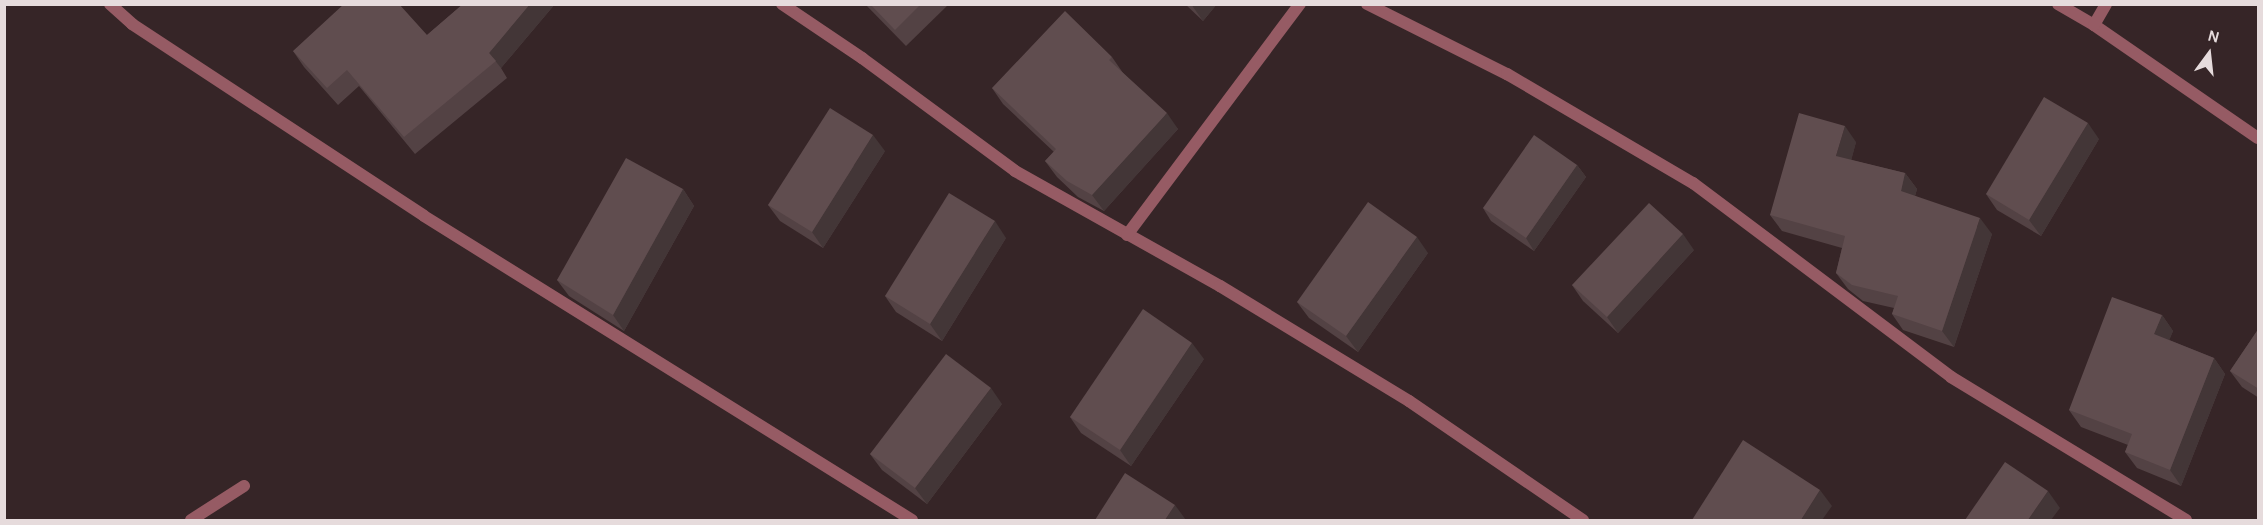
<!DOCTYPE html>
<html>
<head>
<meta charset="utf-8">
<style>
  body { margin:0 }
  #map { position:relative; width:2263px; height:525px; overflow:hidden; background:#362527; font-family:Karla,sans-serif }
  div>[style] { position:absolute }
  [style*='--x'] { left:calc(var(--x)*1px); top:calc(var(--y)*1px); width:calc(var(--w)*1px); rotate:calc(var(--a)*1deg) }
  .service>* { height:12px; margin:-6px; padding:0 6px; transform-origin:6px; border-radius:6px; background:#965b64 }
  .minor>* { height:12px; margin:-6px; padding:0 6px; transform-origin:6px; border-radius:6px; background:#965b64 }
  .wall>* { inset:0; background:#534244 }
  .shaded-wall>* { inset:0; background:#433637 }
  .building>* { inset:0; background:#604d4f }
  span { translate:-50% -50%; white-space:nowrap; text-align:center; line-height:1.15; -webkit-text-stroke:4.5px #362527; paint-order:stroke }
  .frame { position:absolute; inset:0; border:6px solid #e6dbdc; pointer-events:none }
  .north { position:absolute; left:2179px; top:24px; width:60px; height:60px; -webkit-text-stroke:4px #362527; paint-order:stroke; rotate:15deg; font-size:16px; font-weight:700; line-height:24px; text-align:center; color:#e6dbdc }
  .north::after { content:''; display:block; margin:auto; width:21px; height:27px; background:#e6dbdc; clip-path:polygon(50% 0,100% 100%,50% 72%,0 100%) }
</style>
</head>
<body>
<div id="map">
  <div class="service">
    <div style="--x:191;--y:520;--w:63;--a:-32.7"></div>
  </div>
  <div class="minor">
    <div style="--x:110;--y:4;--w:30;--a:42"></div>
    <div style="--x:132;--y:24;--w:349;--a:33.3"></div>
    <div style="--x:424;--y:216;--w:575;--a:31.92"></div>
    <div style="--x:782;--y:4;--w:97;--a:34"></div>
    <div style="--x:862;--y:58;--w:190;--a:36.4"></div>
    <div style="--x:1015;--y:171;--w:235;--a:29.3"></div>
    <div style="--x:1220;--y:286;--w:221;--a:31.3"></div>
    <div style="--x:1409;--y:401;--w:211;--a:34.4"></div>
    <div style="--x:1367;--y:4;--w:157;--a:26.6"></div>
    <div style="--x:1507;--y:74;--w:216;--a:30.4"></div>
    <div style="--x:1693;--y:183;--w:323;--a:36.9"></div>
    <div style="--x:1951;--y:377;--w:275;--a:31.3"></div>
    <div style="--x:2058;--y:4;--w:42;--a:30.3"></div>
    <div style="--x:2094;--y:25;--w:199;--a:34.6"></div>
    <div style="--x:2094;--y:25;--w:24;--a:-60"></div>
    <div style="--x:1127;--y:235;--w:289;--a:-53.2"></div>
  </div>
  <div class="wall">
    <div style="clip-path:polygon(463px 4px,555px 4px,501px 68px,507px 78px,415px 154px,359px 86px,338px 105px,304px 67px,293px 51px,427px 35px)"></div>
    <div style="clip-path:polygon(865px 4px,949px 4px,906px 46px)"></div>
    <div style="clip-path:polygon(1185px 4px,1217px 4px,1203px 21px)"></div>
    <div style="clip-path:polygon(1112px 57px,1123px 73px,1178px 129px,1104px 211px,1078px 197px,1057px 177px,1045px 161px,1054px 152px,1003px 104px,992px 88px)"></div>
    <div style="clip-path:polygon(2099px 139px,2041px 236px,1997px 210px,1986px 194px)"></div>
    <div style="clip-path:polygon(1856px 142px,1851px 160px,1905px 173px,1917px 189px,1915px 196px,1992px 234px,1954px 347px,1903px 330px,1892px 314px,1894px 308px,1863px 301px,1848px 289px,1836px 273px,1842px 248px,1782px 231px,1770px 215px)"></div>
    <div style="clip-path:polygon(885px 151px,823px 248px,780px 221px,768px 205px)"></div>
    <div style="clip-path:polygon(1577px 165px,1586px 177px,1534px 251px,1491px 221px,1483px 208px)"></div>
    <div style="clip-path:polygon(683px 189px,694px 206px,624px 331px,569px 296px,557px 280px)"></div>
    <div style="clip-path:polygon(1006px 238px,942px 341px,896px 312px,885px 296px)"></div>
    <div style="clip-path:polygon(1694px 250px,1618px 333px,1583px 301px,1572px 285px)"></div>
    <div style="clip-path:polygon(1428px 253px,1358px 352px,1309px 318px,1297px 302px)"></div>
    <div style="clip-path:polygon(2162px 315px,2173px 331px,2169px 340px,2214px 358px,2225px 374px,2181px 486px,2137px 468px,2125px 452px,2128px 445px,2081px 427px,2069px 410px)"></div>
    <div style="clip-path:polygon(2259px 328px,2259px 398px,2242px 387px,2230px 371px)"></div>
    <div style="clip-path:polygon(1204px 359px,1131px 466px,1081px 433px,1070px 417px)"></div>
    <div style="clip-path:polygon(1002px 404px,927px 504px,882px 470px,870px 454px)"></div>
  </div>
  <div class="shaded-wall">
    <div style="clip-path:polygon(530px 4px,555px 4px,501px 68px,489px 53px)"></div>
    <div style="clip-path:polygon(1191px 4px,1217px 4px,1203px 21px)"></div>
    <div style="clip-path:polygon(1167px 113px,1178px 129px,1104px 211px,1092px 195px)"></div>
    <div style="clip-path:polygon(2088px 123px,2099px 139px,2041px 236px,2029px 220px)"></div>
    <div style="clip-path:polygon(1845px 126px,1856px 142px,1848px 173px,1836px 156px)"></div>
    <div style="clip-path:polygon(873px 135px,885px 151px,823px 248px,812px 232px)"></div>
    <div style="clip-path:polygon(1577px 165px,1586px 177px,1534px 251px,1526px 238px)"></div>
    <div style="clip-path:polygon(1905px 173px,1917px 189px,1912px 207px,1901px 191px)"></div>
    <div style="clip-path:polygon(683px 189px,694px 206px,624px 331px,613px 315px)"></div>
    <div style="clip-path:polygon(1980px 218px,1992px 234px,1954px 347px,1942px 331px)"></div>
    <div style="clip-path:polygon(995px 221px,1006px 238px,942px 341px,930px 324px)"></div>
    <div style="clip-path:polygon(1683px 234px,1694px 250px,1618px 333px,1607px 317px)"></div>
    <div style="clip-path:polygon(1417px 237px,1428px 253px,1358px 352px,1346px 336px)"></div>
    <div style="clip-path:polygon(2162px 315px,2173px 331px,2165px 351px,2154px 334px)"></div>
    <div style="clip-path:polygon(1192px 343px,1204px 359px,1131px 466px,1120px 450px)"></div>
    <div style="clip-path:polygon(2214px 358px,2225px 374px,2181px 486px,2170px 470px)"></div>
    <div style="clip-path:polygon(991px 388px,1002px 404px,927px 504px,915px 488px)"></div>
    <div style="clip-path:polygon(1820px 490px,1832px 506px,1822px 520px,1801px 520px)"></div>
    <div style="clip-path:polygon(2048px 491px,2060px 508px,2051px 520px,2028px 520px)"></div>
    <div style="clip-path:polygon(1175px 505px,1186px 520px,1165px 520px)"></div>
  </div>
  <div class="building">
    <div style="clip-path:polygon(344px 4px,399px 4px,427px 35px,463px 4px,530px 4px,489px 53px,496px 61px,404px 137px,347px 70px,327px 88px,293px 51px)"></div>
    <div style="clip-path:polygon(870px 4px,921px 4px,895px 30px)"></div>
    <div style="clip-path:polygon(1065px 11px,1112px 57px,1109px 60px,1167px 113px,1092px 195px,1067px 181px,1045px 161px,1056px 149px,992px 88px)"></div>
    <div style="clip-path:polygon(2044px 97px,2088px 123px,2029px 220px,1986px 194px)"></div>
    <div style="clip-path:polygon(830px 108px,873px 135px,812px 232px,768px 205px)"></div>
    <div style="clip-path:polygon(1799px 113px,1845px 126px,1836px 156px,1905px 173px,1901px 191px,1980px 218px,1942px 331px,1892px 314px,1898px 296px,1852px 285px,1836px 273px,1845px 236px,1770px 215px)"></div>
    <div style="clip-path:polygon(1534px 135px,1577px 165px,1526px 238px,1483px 208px)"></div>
    <div style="clip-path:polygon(626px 158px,683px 189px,613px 315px,557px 280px)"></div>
    <div style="clip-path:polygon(949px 193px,995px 221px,930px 324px,885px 296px)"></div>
    <div style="clip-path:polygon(1368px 202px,1417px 237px,1346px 336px,1297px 302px)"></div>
    <div style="clip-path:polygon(1649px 203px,1683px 234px,1607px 317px,1572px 285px)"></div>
    <div style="clip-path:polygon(2112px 297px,2162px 315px,2154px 334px,2214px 358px,2170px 470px,2125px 452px,2132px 434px,2069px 410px)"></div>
    <div style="clip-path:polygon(1143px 309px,1192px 343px,1120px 450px,1070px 417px)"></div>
    <div style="clip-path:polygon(2259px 328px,2259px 389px,2230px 371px)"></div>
    <div style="clip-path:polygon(946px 354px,991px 388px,915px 488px,870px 454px)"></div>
    <div style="clip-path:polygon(1743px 440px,1820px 490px,1801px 520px,1692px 520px)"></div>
    <div style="clip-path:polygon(2005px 462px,2048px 491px,2028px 520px,1965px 520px)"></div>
    <div style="clip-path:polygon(1125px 473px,1175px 505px,1165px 520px,1095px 520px)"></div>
  </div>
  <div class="frame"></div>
  <div class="north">N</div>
</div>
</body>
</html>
